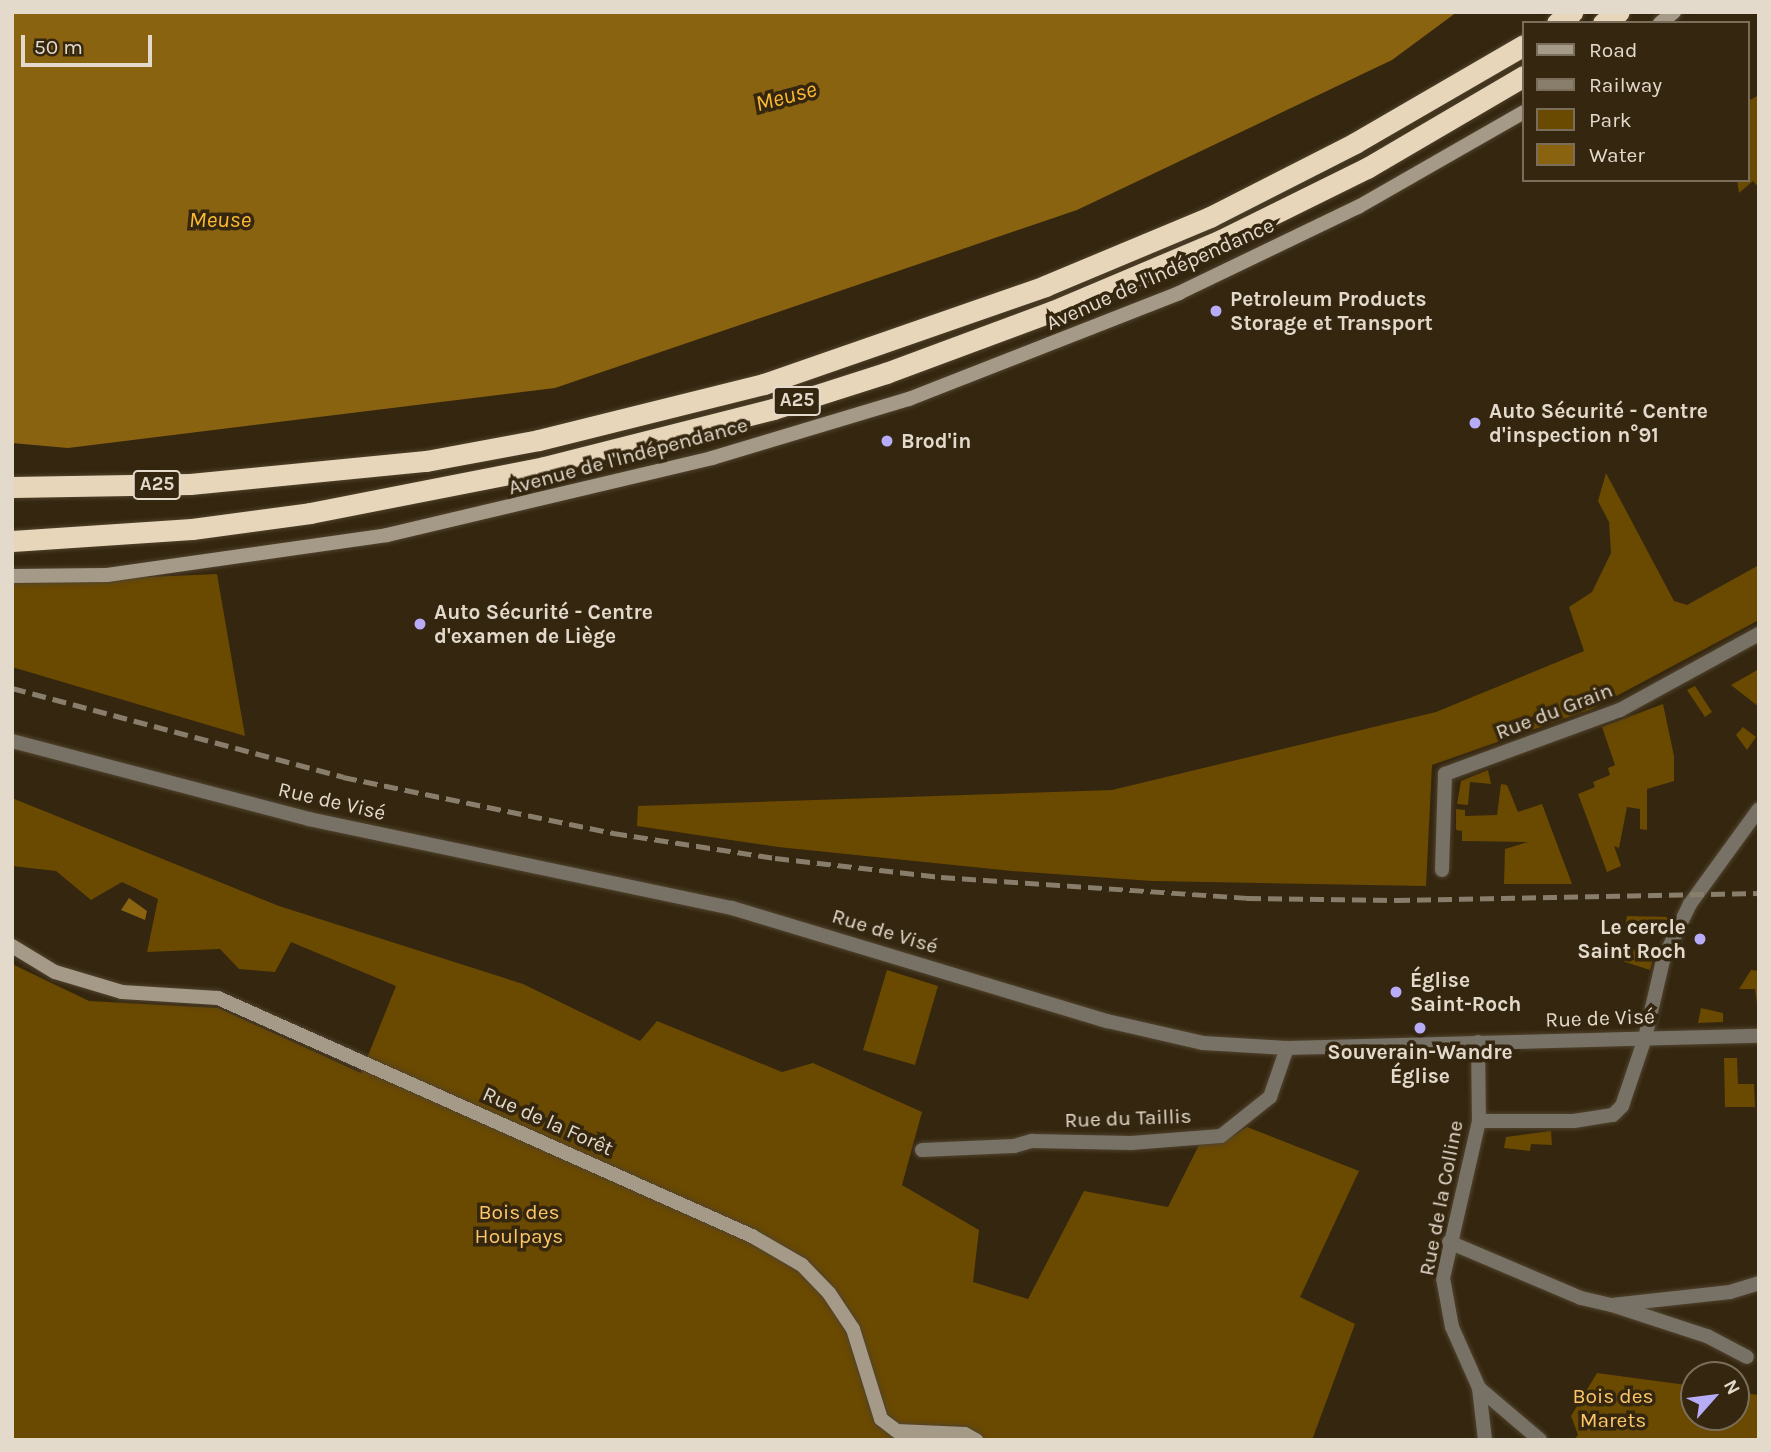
<!DOCTYPE html>
<html>
<head>
<meta charset="utf-8">
<style>
  body { margin:0 }
  #map { position:relative; width:1771px; height:1452px; overflow:hidden; background:#34260f; font-family:Karla,sans-serif }
  div>[style] { position:absolute }
  [style*='--x'] { left:calc(var(--x)*1px); top:calc(var(--y)*1px); width:calc(var(--w)*1px); rotate:calc(var(--a)*1deg) }
  .green>* { inset:0; background:#6a4900 }
  .water>* { inset:0; background:#8a6311 }
  .roads { filter:drop-shadow(0 0 2px #50432d) drop-shadow(0 0 2px #50432d) }
  .minor>* { height:14px; margin:-7px; padding:0 7px; transform-origin:7px; border-radius:7px; background:#787166 }
  .tertiary>* { height:14px; margin:-7px; padding:0 7px; transform-origin:7px; border-radius:7px; background:#787166 }
  .secondary>* { height:14px; margin:-7px; padding:0 7px; transform-origin:7px; border-radius:7px; background:#a59a88 }
  .motorway>* { height:21px; margin:-10.5px; padding:0 10.5px; transform-origin:10.5px; border-radius:10.5px; background:#e8d6ba }
  .rail>* { height:5px; margin-top:-2.5px; transform-origin:0; background:repeating-linear-gradient(90deg,#897e6b 0 14px,transparent 0 21px) }
  .dots>* { width:19px; height:19px; translate:-50% -50%; box-sizing:border-box; border:4px solid #34260f; border-radius:50% }
  span { translate:-50% -50%; white-space:nowrap; text-align:center; line-height:1.15; -webkit-text-stroke:7px #34260f; paint-order:stroke }
  .shield-label span { padding:2px 5px; background:#34260f; border:2px solid; border-radius:5px; -webkit-text-stroke-width:0 }
  .shield-label { font-size:19px; color:#e3dacc; font-weight:700 }
  .street-label { font-size:21px; color:#e3dacc }
  .poi-label { font-size:21px; color:#e3dacc; font-weight:700 }
  .left { translate:0 -50%; text-align:left }
  .right { translate:-100% -50%; text-align:right }
  .park-label { font-size:21px; color:#fdc769 }
  .water-label { font-size:23px; color:#feba32; font-style:italic }
  .frame { position:absolute; inset:0; border:14px solid #e3dacc; pointer-events:none }
  .legend { position:absolute; left:1522px; top:21px; width:228px; height:161px; box-sizing:border-box; background:#34260f; border:2px solid #7a6e5b; margin:0; padding:9px 12px; list-style:none; font-size:21px; color:#e3dacc }
  .legend li { display:flex; align-items:center; gap:14px; height:35px }
  .legend b { width:35px; border:2px solid #7a6e5b }
  .north { position:absolute; left:1680px; top:1361px; width:70px; height:70px; box-sizing:border-box; background:#34260f; border:2px solid #7a6e5b; border-radius:50%; rotate:62deg; font-size:19px; font-weight:700; line-height:28px; text-align:center; color:#e3dacc }
  .north::after { content:''; display:block; margin:auto; width:24px; height:32px; background:#b6acf8; clip-path:polygon(50% 0,100% 100%,50% 72%,0 100%) }
  .scale { position:absolute; left:21px; top:35px; width:131px; height:32px; box-sizing:border-box; border:4px solid #e3dacc; border-top:0; padding-left:9px; font-size:21px; line-height:24px; white-space:nowrap; color:#e3dacc; -webkit-text-stroke:5px #34260f; paint-order:stroke }
</style>
</head>
<body>
<div id="map">
  <div class="green">
    <div style="clip-path:polygon(1759px 95px,1759px 188px,1753px 181px,1739px 193px,1737px 180px,1748px 180px,1748px 101px)"></div>
    <div style="clip-path:polygon(1606px 473px,1674px 601px,1687px 605px,1759px 565px,1759px 620px,1592px 709px,1432px 765px,1426px 886px,1152px 881px,1012px 871px,778px 847px,637px 826px,638px 806px,1112px 790px,1436px 712px,1584px 651px,1569px 607px,1592px 592px,1611px 553px,1609px 522px,1598px 501px)"></div>
    <div style="clip-path:polygon(217px 574px,245px 736px,12px 667px,12px 583px)"></div>
    <div style="clip-path:polygon(1759px 669px,1759px 707px,1731px 685px)"></div>
    <div style="clip-path:polygon(1695px 686px,1712px 712px,1705px 717px,1687px 690px)"></div>
    <div style="clip-path:polygon(1663px 704px,1674px 756px,1674px 781px,1647px 789px,1647px 830px,1640px 829px,1640px 809px,1627px 807px,1619px 848px,1614px 846px,1621px 866px,1607px 872px,1578px 794px,1595px 787px,1593px 782px,1610px 775px,1608px 768px,1615px 765px,1602px 727px)"></div>
    <div style="clip-path:polygon(1743px 727px,1756px 737px,1747px 750px,1736px 735px)"></div>
    <div style="clip-path:polygon(1488px 770px,1491px 784px,1470px 782px,1468px 805px,1457px 804px,1461px 781px)"></div>
    <div style="clip-path:polygon(1501px 784px,1507px 785px,1518px 812px,1542px 804px,1572px 884px,1504px 884px,1505px 849px,1528px 842px,1462px 841px,1462px 831px,1456px 830px,1456px 809px,1465px 810px,1465px 816px,1497px 815px)"></div>
    <div style="clip-path:polygon(12px 798px,279px 906px,523px 984px,640px 1041px,657px 1021px,782px 1072px,813px 1063px,922px 1112px,902px 1185px,979px 1230px,973px 1282px,1028px 1299px,1084px 1191px,1168px 1207px,1199px 1145px,1222px 1143px,1247px 1127px,1359px 1171px,1300px 1297px,1355px 1324px,1312px 1440px,12px 1440px,12px 964px,89px 1001px,218px 1008px,361px 1073px,396px 986px,291px 942px,275px 972px,239px 969px,220px 949px,147px 952px,158px 899px,122px 882px,91px 900px,56px 871px,12px 866px)"></div>
    <div style="clip-path:polygon(1627px 916px,1671px 917px,1661px 936px,1625px 926px)"></div>
    <div style="clip-path:polygon(1624px 947px,1654px 955px,1650px 970px,1619px 960px)"></div>
    <div style="clip-path:polygon(887px 970px,938px 986px,915px 1065px,863px 1050px)"></div>
    <div style="clip-path:polygon(1751px 970px,1759px 971px,1759px 1020px,1755px 989px,1739px 989px)"></div>
    <div style="clip-path:polygon(1701px 1008px,1723px 1013px,1723px 1022px,1698px 1023px)"></div>
    <div style="clip-path:polygon(1724px 1058px,1737px 1058px,1738px 1084px,1754px 1084px,1755px 1107px,1725px 1107px)"></div>
    <div style="clip-path:polygon(1551px 1131px,1552px 1145px,1531px 1144px,1530px 1151px,1504px 1148px,1506px 1137px)"></div>
    <div style="clip-path:polygon(1597px 1373px,1694px 1386px,1694px 1417px,1736px 1417px,1736px 1392px,1759px 1395px,1759px 1440px,1574px 1440px,1578px 1435px,1571px 1416px)"></div>
  </div>
  <div class="water">
    <div style="clip-path:polygon(12px 12px,1457px 12px,1392px 60px,1077px 210px,555px 388px,68px 448px,12px 443px)"></div>
    <div style="clip-path:polygon(129px 898px,147px 911px,145px 920px,121px 910px)"></div>
  </div>
  <div class="roads">
    <div class="minor">
      <div style="--x:1442;--y:870;--w:96;--a:-88.2"></div>
      <div style="--x:1445;--y:774;--w:186;--a:-20.1"></div>
      <div style="--x:1620;--y:710;--w:158;--a:-28.7"></div>
      <div style="--x:1478;--y:1042;--w:79;--a:89.3"></div>
      <div style="--x:1479;--y:1121;--w:161;--a:102.9"></div>
      <div style="--x:1443;--y:1278;--w:50;--a:79.6"></div>
      <div style="--x:1452;--y:1327;--w:67;--a:66.1"></div>
      <div style="--x:1479;--y:1388;--w:52;--a:83.4"></div>
      <div style="--x:1479;--y:1121;--w:95;--a:0"></div>
      <div style="--x:1574;--y:1121;--w:39;--a:-9"></div>
      <div style="--x:1613;--y:1115;--w:13;--a:-45"></div>
      <div style="--x:1622;--y:1106;--w:72;--a:-71.3"></div>
      <div style="--x:1645;--y:1038;--w:80;--a:-77"></div>
      <div style="--x:1663;--y:960;--w:62;--a:-64.3"></div>
      <div style="--x:1690;--y:904;--w:117;--a:-54"></div>
      <div style="--x:922;--y:1150;--w:92;--a:-2.5"></div>
      <div style="--x:1014;--y:1146;--w:19;--a:-16"></div>
      <div style="--x:1032;--y:1141;--w:99;--a:1.2"></div>
      <div style="--x:1131;--y:1143;--w:90;--a:-4.4"></div>
      <div style="--x:1221;--y:1136;--w:63;--a:-38.5"></div>
      <div style="--x:1270;--y:1097;--w:52;--a:-70.9"></div>
      <div style="--x:1449;--y:1242;--w:143;--a:23"></div>
      <div style="--x:1581;--y:1298;--w:32;--a:13"></div>
      <div style="--x:1612;--y:1305;--w:119;--a:-6.3"></div>
      <div style="--x:1730;--y:1292;--w:30;--a:-17"></div>
      <div style="--x:1612;--y:1305;--w:100;--a:18.1"></div>
      <div style="--x:1707;--y:1336;--w:45;--a:27.7"></div>
      <div style="--x:1479;--y:1388;--w:80;--a:40.4"></div>
    </div>
    <div class="tertiary">
      <div style="--x:12;--y:741;--w:307;--a:14.7"></div>
      <div style="--x:309;--y:819;--w:432;--a:11.9"></div>
      <div style="--x:732;--y:908;--w:392;--a:16.8"></div>
      <div style="--x:1107;--y:1021;--w:98;--a:12.9"></div>
      <div style="--x:1203;--y:1043;--w:84;--a:3.4"></div>
      <div style="--x:1287;--y:1048;--w:472;--a:-1.5"></div>
    </div>
    <div class="secondary">
      <div style="--x:1660;--y:23;--w:18;--a:-38"></div>
      <div style="--x:12;--y:576;--w:95;--a:-0.6"></div>
      <div style="--x:107;--y:575;--w:283;--a:-8.1"></div>
      <div style="--x:387;--y:535;--w:334;--a:-13.3"></div>
      <div style="--x:712;--y:458;--w:206;--a:-16.7"></div>
      <div style="--x:909;--y:399;--w:290;--a:-21.4"></div>
      <div style="--x:1179;--y:293;--w:199;--a:-25.7"></div>
      <div style="--x:1358;--y:207;--w:191;--a:-29.8"></div>
      <div style="--x:12;--y:946;--w:50;--a:31.2"></div>
      <div style="--x:55;--y:972;--w:70;--a:16.6"></div>
      <div style="--x:122;--y:992;--w:96;--a:3.6"></div>
      <div style="--x:218;--y:998;--w:585;--a:24.02"></div>
      <div style="--x:752;--y:1236;--w:58;--a:30.1"></div>
      <div style="--x:802;--y:1265;--w:39;--a:46"></div>
      <div style="--x:829;--y:1293;--w:43;--a:56.3"></div>
      <div style="--x:853;--y:1329;--w:94;--a:72.7"></div>
      <div style="--x:881;--y:1419;--w:20;--a:37"></div>
      <div style="--x:897;--y:1431;--w:68;--a:2.5"></div>
      <div style="--x:965;--y:1434;--w:13;--a:29"></div>
    </div>
    <div class="motorway">
      <div style="--x:1557;--y:23;--w:19;--a:-36"></div>
      <div style="--x:1603;--y:23;--w:19;--a:-35"></div>
      <div style="--x:12;--y:487;--w:178;--a:-1"></div>
      <div style="--x:190;--y:484;--w:237;--a:-5.6"></div>
      <div style="--x:426;--y:461;--w:115;--a:-10.5"></div>
      <div style="--x:539;--y:440;--w:232;--a:-14"></div>
      <div style="--x:764;--y:384;--w:298;--a:-19.2"></div>
      <div style="--x:1045;--y:286;--w:179;--a:-22.7"></div>
      <div style="--x:1210;--y:217;--w:163;--a:-27"></div>
      <div style="--x:1355;--y:143;--w:195;--a:-30.1"></div>
      <div style="--x:12;--y:541;--w:180;--a:-3.8"></div>
      <div style="--x:192;--y:529;--w:119;--a:-7.7"></div>
      <div style="--x:310;--y:513;--w:238;--a:-11.1"></div>
      <div style="--x:544;--y:467;--w:236;--a:-14.2"></div>
      <div style="--x:773;--y:409;--w:119;--a:-17.7"></div>
      <div style="--x:886;--y:373;--w:178;--a:-20.4"></div>
      <div style="--x:1053;--y:311;--w:182;--a:-22.9"></div>
      <div style="--x:1221;--y:240;--w:163;--a:-26.3"></div>
      <div style="--x:1367;--y:168;--w:182;--a:-30.4"></div>
    </div>
  </div>
  <div class="rail">
    <div style="--x:12;--y:688;--w:343;--a:15"></div>
    <div style="--x:343;--y:777;--w:276;--a:11.7"></div>
    <div style="--x:613;--y:833;--w:164;--a:8.8"></div>
    <div style="--x:775;--y:858;--w:167;--a:6.5"></div>
    <div style="--x:941;--y:877;--w:307;--a:3.9"></div>
    <div style="--x:1247;--y:898;--w:149;--a:0.8"></div>
    <div style="--x:1396;--y:900;--w:363;--a:-1.1"></div>
  </div>
  <div class="dots">
    <div style="left:1216px;top:311px;background:#b6acf8"></div>
    <div style="left:1475px;top:423px;background:#b6acf8"></div>
    <div style="left:887px;top:441px;background:#b6acf8"></div>
    <div style="left:420px;top:624px;background:#b6acf8"></div>
    <div style="left:1700px;top:939px;background:#b6acf8"></div>
    <div style="left:1396px;top:992px;background:#b6acf8"></div>
    <div style="left:1420px;top:1028px;background:#b6acf8"></div>
  </div>
  <div class="shield-label">
    <span style="left:797px;top:401px">A25</span>
    <span style="left:157px;top:485px">A25</span>
  </div>
  <div class="street-label">
    <span style="left:1160px;top:274px;rotate:-24deg">Avenue de l'Indépendance</span>
    <span style="left:628px;top:456px;rotate:-15deg">Avenue de l'Indépendance</span>
    <span style="left:1554px;top:711px;rotate:-21deg">Rue du Grain</span>
    <span style="left:332px;top:801px;rotate:13deg">Rue de Visé</span>
    <span style="left:885px;top:931px;rotate:17deg">Rue de Visé</span>
    <span style="left:1600px;top:1018px;rotate:-2deg">Rue de Visé</span>
    <span style="left:1128px;top:1118px;rotate:-2deg">Rue du Taillis</span>
    <span style="left:548px;top:1121px;rotate:24deg">Rue de la Forêt</span>
    <span style="left:1441px;top:1198px;rotate:-79deg">Rue de la Colline</span>
  </div>
  <div class="poi-label">
    <span class="left" style="left:1230px;top:311px">Petroleum Products<br>Storage et Transport</span>
    <span class="left" style="left:1489px;top:423px">Auto Sécurité - Centre<br>d'inspection n°91</span>
    <span class="left" style="left:901px;top:441px">Brod'in</span>
    <span class="left" style="left:434px;top:624px">Auto Sécurité - Centre<br>d'examen de Liège</span>
    <span class="right" style="left:1686px;top:939px">Le cercle<br>Saint Roch</span>
    <span class="left" style="left:1410px;top:992px">Église<br>Saint-Roch</span>
    <span style="left:1420px;top:1064px">Souverain-Wandre<br>Église</span>
  </div>
  <div class="park-label">
    <span style="left:519px;top:1224px">Bois des<br>Houlpays</span>
    <span style="left:1613px;top:1408px">Bois des<br>Marets</span>
  </div>
  <div class="water-label">
    <span style="left:786px;top:97px;rotate:-15deg">Meuse</span>
    <span style="left:220px;top:220px">Meuse</span>
  </div>
  <div class="frame"></div>
  <ul class="legend">
  <li><b style="height:9px;background:#a59a88"></b>Road</li>
  <li><b style="height:9px;background:#897e6b"></b>Railway</li>
  <li><b style="height:19px;background:#6a4900"></b>Park</li>
  <li><b style="height:19px;background:#8a6311"></b>Water</li>
  </ul>
  <div class="north">N</div>
  <div class="scale">50 m</div>
</div>
</body>
</html>
